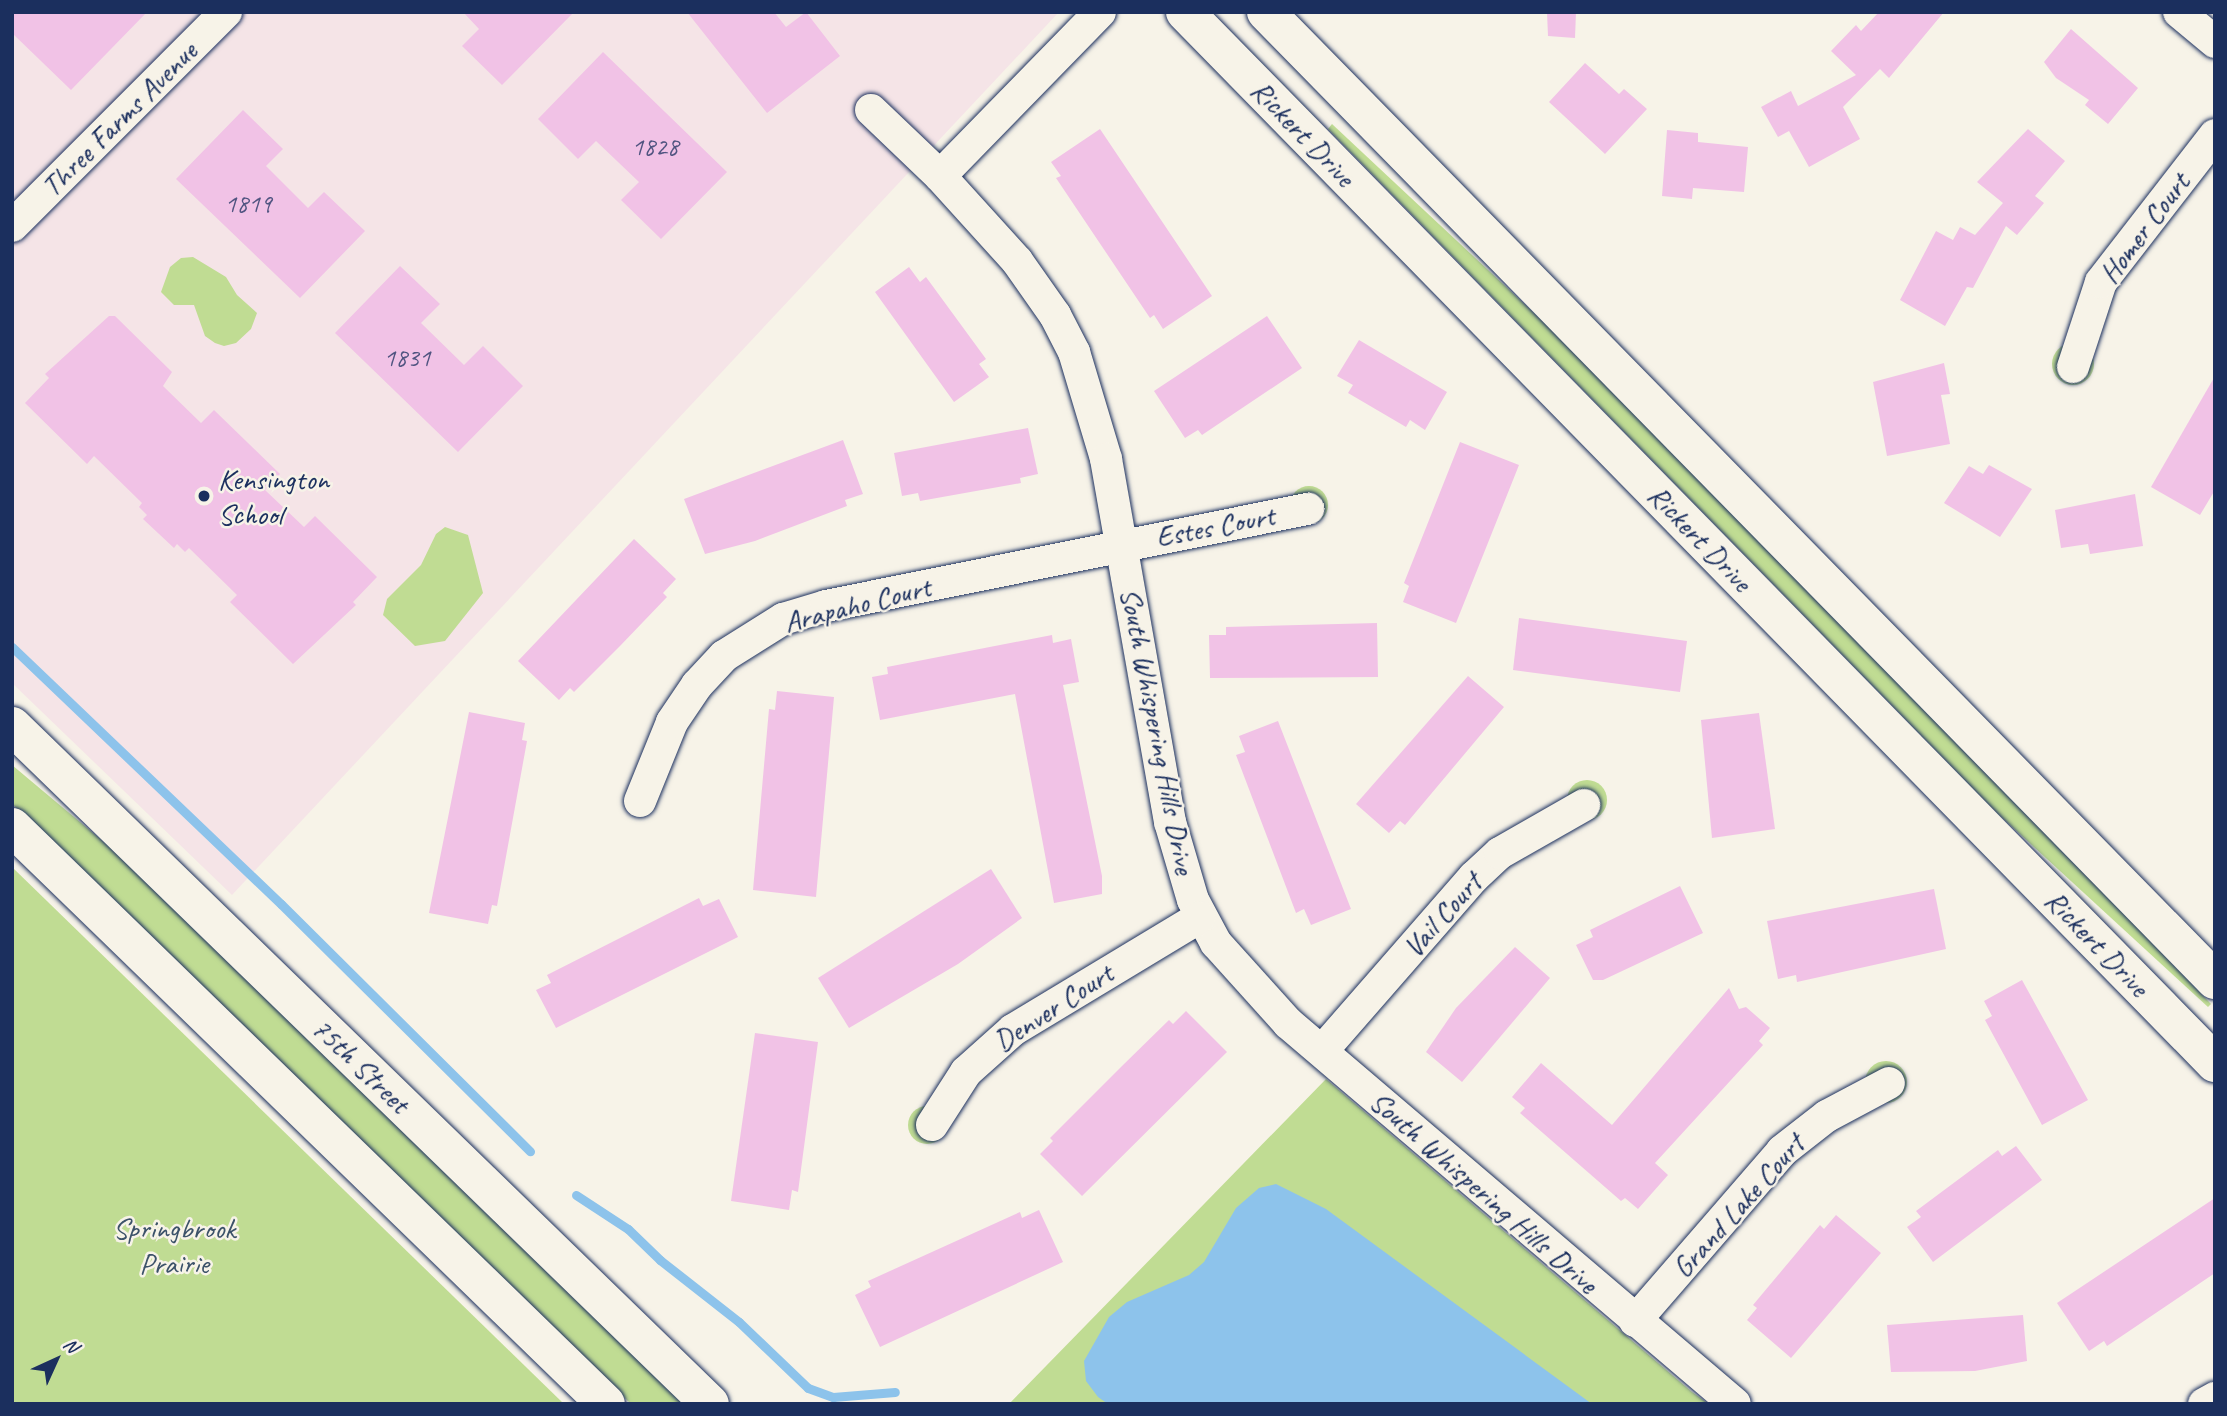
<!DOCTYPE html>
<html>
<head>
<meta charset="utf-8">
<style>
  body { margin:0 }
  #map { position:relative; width:2227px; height:1416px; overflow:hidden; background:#f7f3e8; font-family:Caveat,sans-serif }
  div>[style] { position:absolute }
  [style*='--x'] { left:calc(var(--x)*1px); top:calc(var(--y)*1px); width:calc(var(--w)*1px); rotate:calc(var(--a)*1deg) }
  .built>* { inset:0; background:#f5e4e7 }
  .green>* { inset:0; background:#c0dc93 }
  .round { border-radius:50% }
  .water>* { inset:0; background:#8dc3eb }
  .stream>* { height:9px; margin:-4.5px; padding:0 4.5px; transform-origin:4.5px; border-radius:4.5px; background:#8dc3eb }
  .building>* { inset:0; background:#f1c2e6 }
  .roads { filter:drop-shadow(0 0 2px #1b2f5e) drop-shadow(0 0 2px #1b2f5e) }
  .street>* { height:32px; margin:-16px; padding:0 16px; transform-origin:16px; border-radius:16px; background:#f7f3e8 }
  .secondary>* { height:38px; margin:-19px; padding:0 19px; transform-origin:19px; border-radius:19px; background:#f7f3e8 }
  .dots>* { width:19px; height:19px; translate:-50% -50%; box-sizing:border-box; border:4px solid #f7f3e8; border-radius:50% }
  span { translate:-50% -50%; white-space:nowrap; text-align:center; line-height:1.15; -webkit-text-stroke:5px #f7f3e8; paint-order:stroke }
  .number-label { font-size:26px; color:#505480 }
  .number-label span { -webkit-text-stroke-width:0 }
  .street-label { font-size:30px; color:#1b2f5e }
  .poi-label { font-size:30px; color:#1b2f5e }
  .left { translate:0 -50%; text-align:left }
  .park-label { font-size:30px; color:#3c5269 }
  .frame { position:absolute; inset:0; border:14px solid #1b2f5e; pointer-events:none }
  .north { position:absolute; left:21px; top:1325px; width:70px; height:70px; -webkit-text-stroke:5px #f7f3e8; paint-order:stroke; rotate:45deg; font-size:19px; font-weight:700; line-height:28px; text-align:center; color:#1b2f5e }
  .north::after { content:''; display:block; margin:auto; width:24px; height:32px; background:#1b2f5e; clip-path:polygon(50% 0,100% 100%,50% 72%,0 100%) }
</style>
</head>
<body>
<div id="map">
  <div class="built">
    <div style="clip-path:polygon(12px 12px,1059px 12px,232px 895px,12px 683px)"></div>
  </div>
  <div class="green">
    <div style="clip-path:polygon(1332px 124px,1564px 341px,1921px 703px,2211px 1004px,2208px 1007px,1998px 814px,1328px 129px)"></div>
    <div style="clip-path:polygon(193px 257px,226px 277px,237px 295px,257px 313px,251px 329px,236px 343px,224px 346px,215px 343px,205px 336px,194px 305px,174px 305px,161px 292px,170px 267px,181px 258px)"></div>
    <div class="round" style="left:2052px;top:343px;width:42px;height:42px"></div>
    <div class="round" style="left:1290px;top:486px;width:38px;height:38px"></div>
    <div style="clip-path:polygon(445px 527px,468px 535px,483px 593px,445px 641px,415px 646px,383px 615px,387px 599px,421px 565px,436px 534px)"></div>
    <div style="clip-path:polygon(12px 765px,117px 853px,686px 1404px,631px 1404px,12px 804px)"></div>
    <div class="round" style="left:1567px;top:780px;width:40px;height:40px"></div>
    <div style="clip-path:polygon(12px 867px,564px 1404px,12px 1404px)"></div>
    <div class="round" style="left:1865px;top:1061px;width:42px;height:42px"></div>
    <div style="clip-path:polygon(1326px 1079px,1692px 1392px,1709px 1404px,1009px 1404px)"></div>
    <div class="round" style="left:908px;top:1106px;width:38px;height:38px"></div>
  </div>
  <div class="water">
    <div style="clip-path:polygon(1276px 1184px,1326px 1209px,1592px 1404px,1108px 1404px,1098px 1397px,1086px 1381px,1084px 1361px,1109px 1317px,1127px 1302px,1189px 1275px,1204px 1262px,1236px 1208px,1259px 1188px)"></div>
  </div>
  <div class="stream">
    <div style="--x:12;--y:647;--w:372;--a:43.7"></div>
    <div style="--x:281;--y:904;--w:351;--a:44.8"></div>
    <div style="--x:576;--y:1195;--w:62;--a:33.2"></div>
    <div style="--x:628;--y:1229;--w:45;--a:44.1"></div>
    <div style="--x:660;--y:1260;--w:100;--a:38.1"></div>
    <div style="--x:739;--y:1322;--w:95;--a:43.7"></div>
    <div style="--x:808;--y:1388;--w:27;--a:20"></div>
    <div style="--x:833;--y:1397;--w:62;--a:-4.6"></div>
  </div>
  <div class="building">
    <div style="clip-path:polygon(12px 12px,147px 12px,71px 90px,12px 33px)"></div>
    <div style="clip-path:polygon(463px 12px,574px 12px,502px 85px,462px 46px,479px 29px)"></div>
    <div style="clip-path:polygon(687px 12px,774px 12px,786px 27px,806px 12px,840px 56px,767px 113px)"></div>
    <div style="clip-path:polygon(1547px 12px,1576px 12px,1575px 38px,1548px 36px)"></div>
    <div style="clip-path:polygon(1879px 12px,1944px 12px,1889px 78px,1880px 69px,1843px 107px,1860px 139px,1809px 167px,1789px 131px,1778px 137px,1761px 107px,1791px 91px,1798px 106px,1856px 75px,1831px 51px,1856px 25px,1861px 31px)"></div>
    <div style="clip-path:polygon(2071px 29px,2138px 88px,2108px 124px,2085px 105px,2089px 100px,2056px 78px,2044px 62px)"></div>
    <div style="clip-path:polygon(603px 52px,727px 172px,661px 239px,621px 200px,639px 182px,596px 141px,578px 159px,538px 119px)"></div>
    <div style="clip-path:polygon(1585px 63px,1619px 94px,1624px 89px,1647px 109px,1605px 154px,1549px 102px)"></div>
    <div style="clip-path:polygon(243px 110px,283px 149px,266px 166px,308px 208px,324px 192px,365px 231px,300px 298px,176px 179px)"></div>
    <div style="clip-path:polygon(1100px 129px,1212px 296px,1163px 329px,1154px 315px,1150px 318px,1056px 178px,1061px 176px,1051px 162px)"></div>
    <div style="clip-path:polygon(2028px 129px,2065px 161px,2035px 196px,2044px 203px,2017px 235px,2006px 226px,1973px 288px,1967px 287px,1945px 326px,1900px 300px,1936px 231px,1953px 240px,1960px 227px,1975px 235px,2003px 203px,1977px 182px)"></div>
    <div style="clip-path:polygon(1667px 130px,1698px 133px,1698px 142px,1748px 147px,1744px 192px,1693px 188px,1692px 199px,1662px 196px)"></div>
    <div style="clip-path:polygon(400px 266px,440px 304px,421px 323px,464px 365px,483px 346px,523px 386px,458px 452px,335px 333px)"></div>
    <div style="clip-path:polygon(909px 267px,920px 282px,926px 277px,986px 359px,979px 364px,989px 377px,954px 402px,875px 292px)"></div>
    <div style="clip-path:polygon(109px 316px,115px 316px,172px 372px,163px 386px,201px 423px,214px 410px,280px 474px,265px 490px,304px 527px,315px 516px,377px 577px,353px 602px,356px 605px,293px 664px,230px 602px,237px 595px,189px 548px,185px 552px,177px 544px,174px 548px,143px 519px,147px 515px,139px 507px,142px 503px,94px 456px,87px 464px,25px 403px,49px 378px,45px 374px)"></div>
    <div style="clip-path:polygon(1267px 316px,1302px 368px,1202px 435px,1198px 430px,1185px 438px,1154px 391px)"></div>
    <div style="clip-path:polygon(1359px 340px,1447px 392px,1425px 430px,1410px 420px,1406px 427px,1348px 393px,1353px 385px,1337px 376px)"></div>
    <div style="clip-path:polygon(1944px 363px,1950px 394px,1941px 395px,1950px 444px,1887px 456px,1873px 382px)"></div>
    <div style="clip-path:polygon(2215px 376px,2215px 490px,2200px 515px,2151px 487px)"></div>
    <div style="clip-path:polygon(1028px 428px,1038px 474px,1020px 478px,1021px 483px,920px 501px,918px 493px,902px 496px,894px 453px)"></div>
    <div style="clip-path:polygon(843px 440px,863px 494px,845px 500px,847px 506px,755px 541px,705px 554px,684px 499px)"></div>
    <div style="clip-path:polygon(1460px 442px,1519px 465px,1456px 623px,1403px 602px,1409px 586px,1404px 583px)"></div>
    <div style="clip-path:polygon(1989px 465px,2032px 489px,2000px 537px,1944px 503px,1969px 466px,1983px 474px)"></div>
    <div style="clip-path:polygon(2135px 494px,2143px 546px,2090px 554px,2088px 544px,2061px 548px,2055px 510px)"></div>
    <div style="clip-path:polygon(634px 539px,676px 579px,663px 593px,667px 597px,620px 646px,574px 692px,570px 688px,559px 700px,518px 661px)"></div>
    <div style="clip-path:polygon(1519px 618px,1687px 641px,1680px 692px,1513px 670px)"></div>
    <div style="clip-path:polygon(1377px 623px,1378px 677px,1210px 678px,1209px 635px,1226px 635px,1226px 627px)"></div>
    <div style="clip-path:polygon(1052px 635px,1053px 643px,1071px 639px,1079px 682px,1063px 685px,1102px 876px,1102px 894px,1054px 903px,1015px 694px,880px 720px,872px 677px,888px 674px,887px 667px)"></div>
    <div style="clip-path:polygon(1468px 676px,1504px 707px,1405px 825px,1400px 821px,1389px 833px,1356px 804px)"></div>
    <div style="clip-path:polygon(777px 691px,834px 697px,816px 897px,753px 890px,769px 709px,775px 710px)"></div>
    <div style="clip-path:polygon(469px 712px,525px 723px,522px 740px,527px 741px,497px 906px,492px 905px,488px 924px,429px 913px)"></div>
    <div style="clip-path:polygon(1759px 713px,1775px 829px,1712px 838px,1701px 720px)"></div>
    <div style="clip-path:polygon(1278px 721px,1351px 909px,1311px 925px,1304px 909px,1296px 913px,1236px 755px,1245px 752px,1239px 736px)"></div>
    <div style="clip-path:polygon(991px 869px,1022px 918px,958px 964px,849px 1028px,818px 978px)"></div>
    <div style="clip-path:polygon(1680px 886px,1703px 933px,1603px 980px,1593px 980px,1576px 945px,1593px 937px,1590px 930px)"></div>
    <div style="clip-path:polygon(1934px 889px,1946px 949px,1797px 982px,1796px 975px,1778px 979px,1767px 921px)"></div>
    <div style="clip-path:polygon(699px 898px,703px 906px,719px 899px,738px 937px,556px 1028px,536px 990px,551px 983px,547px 975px)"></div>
    <div style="clip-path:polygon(1515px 947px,1550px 978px,1462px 1082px,1426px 1052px,1456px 1008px)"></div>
    <div style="clip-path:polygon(2022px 980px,2088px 1100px,2042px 1125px,1985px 1020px,1992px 1016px,1984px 1001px)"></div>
    <div style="clip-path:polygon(1729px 988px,1739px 1009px,1746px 1007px,1770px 1028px,1759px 1041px,1763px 1045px,1655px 1163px,1668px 1175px,1638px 1209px,1625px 1198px,1621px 1201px,1520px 1113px,1525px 1108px,1512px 1097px,1541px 1063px,1612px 1125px)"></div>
    <div style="clip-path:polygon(1186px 1011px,1227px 1052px,1082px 1196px,1040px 1154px,1053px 1141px,1050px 1138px,1122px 1066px,1169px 1020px,1173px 1024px)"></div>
    <div style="clip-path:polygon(755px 1033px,818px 1042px,798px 1192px,792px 1190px,789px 1210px,731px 1201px)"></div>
    <div style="clip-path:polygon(2016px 1146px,2042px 1180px,1933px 1262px,1907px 1227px,1921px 1217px,1916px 1211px,1998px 1150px,2002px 1156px)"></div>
    <div style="clip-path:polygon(2215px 1198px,2215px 1273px,2107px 1346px,2104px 1341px,2089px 1351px,2057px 1303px)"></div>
    <div style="clip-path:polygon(1039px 1210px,1063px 1262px,880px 1347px,855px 1295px,871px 1287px,868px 1281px,1020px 1212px,1022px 1218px)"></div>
    <div style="clip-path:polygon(1836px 1215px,1881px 1253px,1791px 1358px,1747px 1320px,1757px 1308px,1753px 1305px,1820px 1225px,1824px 1229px)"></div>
    <div style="clip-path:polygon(2023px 1315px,2027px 1361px,1975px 1371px,1891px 1372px,1887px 1325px)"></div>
  </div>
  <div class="roads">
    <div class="street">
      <div style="--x:2179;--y:12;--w:47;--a:39.8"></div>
      <div style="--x:871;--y:110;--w:95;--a:43.7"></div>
      <div style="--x:940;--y:176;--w:115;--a:47.8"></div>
      <div style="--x:1017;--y:261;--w:66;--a:54.9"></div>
      <div style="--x:1055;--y:315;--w:42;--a:62.8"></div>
      <div style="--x:1074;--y:352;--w:112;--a:73.3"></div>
      <div style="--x:1106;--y:459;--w:369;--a:80"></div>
      <div style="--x:1170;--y:822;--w:81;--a:73.6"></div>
      <div style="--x:1193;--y:900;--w:49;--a:61.9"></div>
      <div style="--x:1216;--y:943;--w:108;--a:48"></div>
      <div style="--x:1288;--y:1023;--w:587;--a:40.44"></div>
      <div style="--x:940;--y:176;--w:229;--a:-45.7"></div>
      <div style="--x:12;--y:226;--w:303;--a:-45"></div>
      <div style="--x:2073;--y:367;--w:89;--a:-71.8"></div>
      <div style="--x:2101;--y:282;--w:186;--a:-52.2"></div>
      <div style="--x:640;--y:801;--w:85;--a:-67.9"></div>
      <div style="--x:672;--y:722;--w:45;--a:-56"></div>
      <div style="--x:697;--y:685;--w:40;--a:-47"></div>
      <div style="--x:724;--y:656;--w:70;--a:-32.1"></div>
      <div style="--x:783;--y:619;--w:45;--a:-16.8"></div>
      <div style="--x:826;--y:606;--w:492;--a:-11.4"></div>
      <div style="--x:1322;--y:1051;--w:231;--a:-48.9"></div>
      <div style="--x:1474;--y:877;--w:35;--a:-43"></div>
      <div style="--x:1500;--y:853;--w:97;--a:-29.7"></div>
      <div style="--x:932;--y:1125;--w:63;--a:-57.3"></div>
      <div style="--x:966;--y:1072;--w:63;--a:-41.8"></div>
      <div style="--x:1013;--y:1030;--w:218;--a:-31.1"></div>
      <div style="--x:1635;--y:1321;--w:225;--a:-49.1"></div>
      <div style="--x:1782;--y:1151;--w:57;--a:-37.9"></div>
      <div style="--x:1827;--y:1116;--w:70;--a:-28"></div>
      <div style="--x:2204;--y:1404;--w:13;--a:-29"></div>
    </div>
    <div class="secondary">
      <div style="--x:1185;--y:12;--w:1472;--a:45.58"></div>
      <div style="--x:1266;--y:12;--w:1356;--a:45.57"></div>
      <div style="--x:12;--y:726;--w:973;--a:44.17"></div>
      <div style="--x:12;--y:827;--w:828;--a:44.17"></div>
    </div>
  </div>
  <div class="dots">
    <div style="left:204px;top:496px;background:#1b2f5e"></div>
  </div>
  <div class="number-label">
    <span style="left:655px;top:147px">1828</span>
    <span style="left:248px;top:204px">1819</span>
    <span style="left:407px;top:358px">1831</span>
  </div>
  <div class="street-label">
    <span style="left:119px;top:119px;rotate:-45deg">Three Farms Avenue</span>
    <span style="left:1303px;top:133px;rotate:46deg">Rickert Drive</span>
    <span style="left:2144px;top:228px;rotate:-53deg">Homer Court</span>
    <span style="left:1215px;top:526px;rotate:-11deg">Estes Court</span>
    <span style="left:1700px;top:538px;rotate:46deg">Rickert Drive</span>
    <span style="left:857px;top:604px;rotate:-14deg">Arapaho Court</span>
    <span style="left:1158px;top:731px;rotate:79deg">South Whispering Hills Drive</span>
    <span style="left:1442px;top:915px;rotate:-48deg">Vail Court</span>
    <span style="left:2097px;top:943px;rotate:46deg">Rickert Drive</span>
    <span style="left:1053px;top:1007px;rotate:-33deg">Denver Court</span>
    <span style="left:361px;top:1065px;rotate:44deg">75th Street</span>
    <span style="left:1484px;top:1192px;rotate:41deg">South Whispering Hills Drive</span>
    <span style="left:1738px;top:1206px;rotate:-48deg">Grand Lake Court</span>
  </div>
  <div class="poi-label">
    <span class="left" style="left:218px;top:496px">Kensington<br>School</span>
  </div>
  <div class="park-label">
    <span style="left:174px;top:1245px">Springbrook<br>Prairie</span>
  </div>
  <div class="frame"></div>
  <div class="north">N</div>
</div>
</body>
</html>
